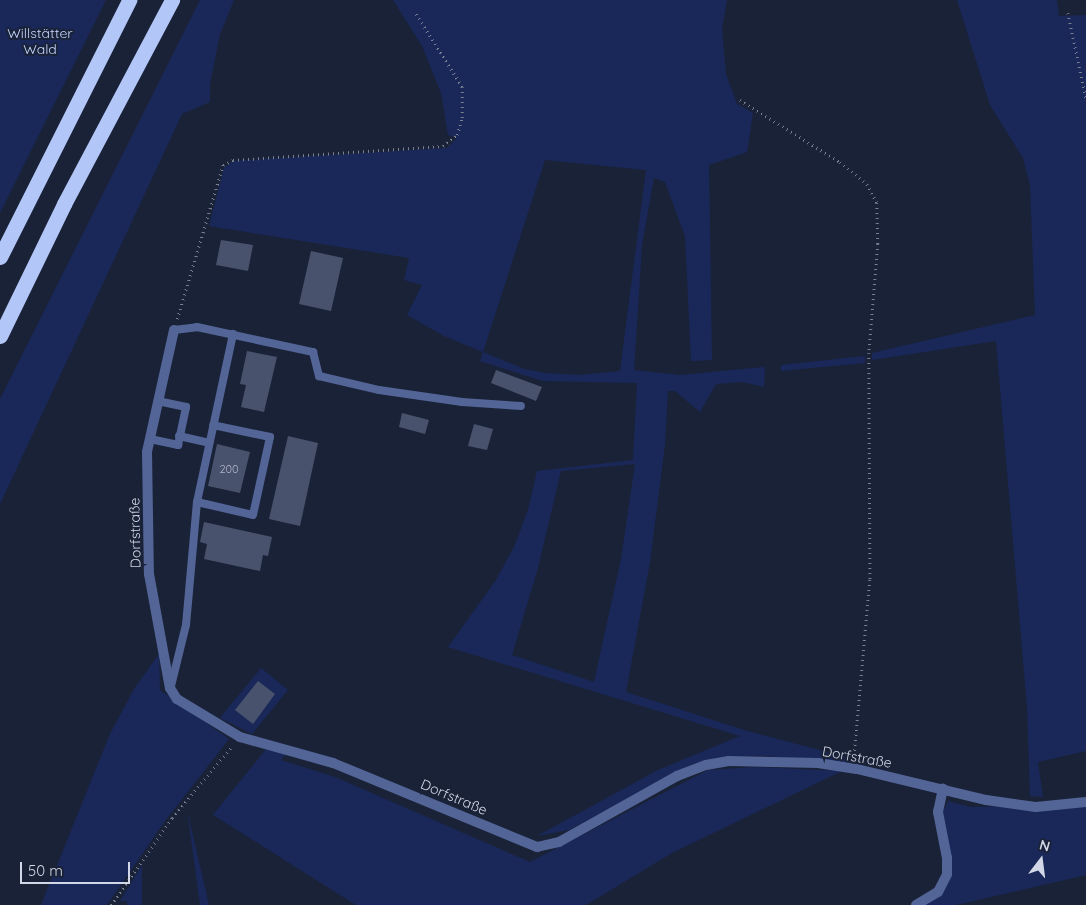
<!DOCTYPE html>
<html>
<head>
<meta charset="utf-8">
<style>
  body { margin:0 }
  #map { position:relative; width:1086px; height:905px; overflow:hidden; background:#1a2238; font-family:Quicksand,sans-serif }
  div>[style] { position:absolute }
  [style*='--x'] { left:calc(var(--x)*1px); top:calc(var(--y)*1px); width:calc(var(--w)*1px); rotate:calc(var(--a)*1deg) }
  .green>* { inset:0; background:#1a2859 }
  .building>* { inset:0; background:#49526c }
  .path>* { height:2.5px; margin-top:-1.25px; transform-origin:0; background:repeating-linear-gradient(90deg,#798092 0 1px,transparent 0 5px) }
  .service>* { height:8px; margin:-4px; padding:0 4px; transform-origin:4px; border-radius:4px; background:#536597 }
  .minor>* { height:10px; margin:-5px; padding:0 5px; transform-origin:5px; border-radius:5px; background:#536597 }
  .motorway>* { height:15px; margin:-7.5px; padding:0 7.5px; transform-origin:7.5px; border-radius:7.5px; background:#b3c6f8 }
  span { translate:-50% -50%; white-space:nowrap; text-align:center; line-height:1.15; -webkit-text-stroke:4px #1a2238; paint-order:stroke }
  .number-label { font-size:11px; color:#afb6c8 }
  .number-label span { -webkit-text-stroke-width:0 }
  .park-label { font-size:14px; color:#c3d4fe }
  .street-label { font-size:14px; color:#d1d7e6 }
  .north { position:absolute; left:1016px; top:835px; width:50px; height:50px; -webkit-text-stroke:4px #1a2238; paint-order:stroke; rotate:15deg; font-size:14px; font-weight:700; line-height:20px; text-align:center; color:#d1d7e6 }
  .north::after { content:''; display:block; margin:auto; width:18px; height:22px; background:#d1d7e6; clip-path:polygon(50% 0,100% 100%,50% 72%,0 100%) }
  .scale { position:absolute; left:20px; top:862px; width:110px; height:22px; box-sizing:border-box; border:2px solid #d1d7e6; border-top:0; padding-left:6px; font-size:15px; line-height:18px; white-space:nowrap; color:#d1d7e6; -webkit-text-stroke:4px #1a2238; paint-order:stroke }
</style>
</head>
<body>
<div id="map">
  <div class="green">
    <div style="clip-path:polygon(0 0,106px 0,0 213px)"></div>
    <div style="clip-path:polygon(200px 0,234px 0,220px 34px,210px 84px,210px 102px,182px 114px,0 504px,0 399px)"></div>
    <div style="clip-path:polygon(evenodd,393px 0,727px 0,722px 29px,726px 74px,737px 104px,753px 113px,747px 152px,709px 165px,712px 360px,691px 361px,685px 236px,665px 182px,654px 178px,642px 245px,634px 370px,680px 375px,765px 367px,764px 387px,742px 382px,716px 384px,700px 412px,675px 391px,668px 391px,665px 444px,650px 562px,626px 692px,744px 730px,849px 758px,849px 764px,767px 756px,728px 756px,693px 764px,569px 830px,537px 836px,658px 770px,740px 736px,448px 647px,496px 580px,514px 547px,528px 510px,537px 471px,633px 460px,637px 383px,543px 381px,480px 361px,483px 352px,444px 336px,407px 315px,422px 285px,404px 280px,409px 258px,209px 226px,224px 168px,233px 161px,447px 148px,457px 138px,448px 135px,441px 93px,422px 46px,393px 0,545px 160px,646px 170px,620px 371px,579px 375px,545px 373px,524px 369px,483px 352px,545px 160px,393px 0,635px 464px,621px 559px,594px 682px,512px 655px,538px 568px,561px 471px,635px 464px)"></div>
    <div style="clip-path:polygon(957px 0,1057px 0,1059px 16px,1086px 15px,1086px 751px,1038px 762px,1043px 797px,1030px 796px,1027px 707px,996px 341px,872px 360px,872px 353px,1035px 315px,1030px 185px,1023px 158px,990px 105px)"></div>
    <div style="clip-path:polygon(865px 356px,865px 363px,781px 371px,781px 365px)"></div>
    <div style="clip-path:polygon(159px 654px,160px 690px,229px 739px,165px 821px,107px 905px,41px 905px,110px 734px,134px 689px)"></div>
    <div style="clip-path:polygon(261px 668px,288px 690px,252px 734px,220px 718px)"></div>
    <div style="clip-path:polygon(266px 749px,286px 754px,281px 760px,335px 777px,530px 862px,708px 770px,755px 767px,842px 771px,672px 853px,586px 905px,356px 905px,213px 815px)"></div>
    <div style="clip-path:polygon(948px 801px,970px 807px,1086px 805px,1086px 875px,956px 905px,921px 905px,948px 879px,942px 815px)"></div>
    <div style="clip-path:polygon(187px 810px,209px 905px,200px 905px)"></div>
    <div style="clip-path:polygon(142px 865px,142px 905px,127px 905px,127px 901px,120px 901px)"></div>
  </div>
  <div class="building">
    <div style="clip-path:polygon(221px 240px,253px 245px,248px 271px,216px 265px)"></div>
    <div style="clip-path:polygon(311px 251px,343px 258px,331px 311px,299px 304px)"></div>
    <div style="clip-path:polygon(247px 351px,277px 357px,264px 412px,241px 407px,246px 385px,240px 384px)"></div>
    <div style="clip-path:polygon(496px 370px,542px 387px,536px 401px,491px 383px)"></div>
    <div style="clip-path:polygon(402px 413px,429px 420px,425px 434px,399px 427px)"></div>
    <div style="clip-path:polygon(474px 424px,493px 429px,487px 450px,468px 446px)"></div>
    <div style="clip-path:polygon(288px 436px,318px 443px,300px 526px,269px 519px)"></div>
    <div style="clip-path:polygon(217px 444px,250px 452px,240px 493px,208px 486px)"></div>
    <div style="clip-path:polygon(204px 522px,272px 537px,268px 556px,263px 555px,260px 571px,204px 559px,207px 544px,200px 542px)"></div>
    <div style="clip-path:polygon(258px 681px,275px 694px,253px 724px,235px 710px)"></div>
  </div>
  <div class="path">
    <div style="--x:1068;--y:13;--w:87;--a:78"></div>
    <div style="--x:740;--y:100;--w:118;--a:31.8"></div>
    <div style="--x:840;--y:162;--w:35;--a:39"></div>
    <div style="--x:867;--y:184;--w:21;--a:62"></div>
    <div style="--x:877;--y:203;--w:41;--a:88.6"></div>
    <div style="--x:878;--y:244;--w:109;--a:94.7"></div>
    <div style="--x:869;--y:353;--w:227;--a:89.7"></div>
    <div style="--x:870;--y:580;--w:179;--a:95.1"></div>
    <div style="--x:177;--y:319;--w:161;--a:-73.4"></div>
    <div style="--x:223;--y:165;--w:11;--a:-27"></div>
    <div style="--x:233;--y:160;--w:210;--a:-3.8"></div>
    <div style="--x:443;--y:146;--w:18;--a:-38"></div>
    <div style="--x:457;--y:135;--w:18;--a:-74"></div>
    <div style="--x:462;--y:118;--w:31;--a:-90"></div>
    <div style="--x:462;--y:87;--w:88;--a:-122.4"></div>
    <div style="--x:111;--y:905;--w:106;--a:-55"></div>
    <div style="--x:172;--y:818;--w:94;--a:-50.2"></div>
  </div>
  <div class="service">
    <div style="--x:174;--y:330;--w:23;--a:-7"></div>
    <div style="--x:197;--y:327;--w:119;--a:12.2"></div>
    <div style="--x:313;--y:352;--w:25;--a:76"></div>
    <div style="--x:319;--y:376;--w:62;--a:13.1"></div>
    <div style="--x:379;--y:390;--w:84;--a:8.2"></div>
    <div style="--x:462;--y:402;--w:59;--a:3.9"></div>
    <div style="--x:179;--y:436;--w:31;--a:13"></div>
    <div style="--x:150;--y:439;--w:29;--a:12"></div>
    <div style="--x:178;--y:445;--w:39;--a:-78"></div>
    <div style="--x:186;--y:407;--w:29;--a:-168"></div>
    <div style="--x:197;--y:502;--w:57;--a:13.1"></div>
    <div style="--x:253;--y:515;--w:80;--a:-77.7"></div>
    <div style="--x:270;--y:437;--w:58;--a:-168.1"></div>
    <div style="--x:171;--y:686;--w:63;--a:-76.2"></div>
    <div style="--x:186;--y:625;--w:123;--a:-84.9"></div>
    <div style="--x:197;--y:502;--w:172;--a:-77.9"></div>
  </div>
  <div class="minor">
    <div style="--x:174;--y:330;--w:125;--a:102.5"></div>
    <div style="--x:147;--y:452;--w:122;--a:89.1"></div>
    <div style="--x:149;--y:574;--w:116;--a:79.6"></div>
    <div style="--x:170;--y:688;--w:13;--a:58"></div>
    <div style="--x:177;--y:699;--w:74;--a:31.1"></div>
    <div style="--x:240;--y:737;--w:97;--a:15.6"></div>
    <div style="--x:333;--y:763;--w:221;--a:22.4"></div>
    <div style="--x:537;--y:847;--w:23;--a:-13"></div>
    <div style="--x:559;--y:842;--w:135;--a:-29.2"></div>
    <div style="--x:677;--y:776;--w:31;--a:-21"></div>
    <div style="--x:706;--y:765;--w:23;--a:-10"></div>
    <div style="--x:729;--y:761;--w:89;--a:1.3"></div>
    <div style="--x:818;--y:763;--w:39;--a:9"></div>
    <div style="--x:857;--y:769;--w:133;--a:13.5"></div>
    <div style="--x:986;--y:800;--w:50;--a:8"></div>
    <div style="--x:1036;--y:807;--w:50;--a:-5.7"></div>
    <div style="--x:916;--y:905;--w:26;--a:-31"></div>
    <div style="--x:938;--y:892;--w:20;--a:-63"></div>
    <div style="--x:947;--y:874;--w:16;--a:-90"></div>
    <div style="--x:947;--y:858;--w:47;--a:-101.1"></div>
    <div style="--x:938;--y:812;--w:24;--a:-78"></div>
  </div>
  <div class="motorway">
    <div style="--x:0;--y:257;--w:288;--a:-63.3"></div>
    <div style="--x:0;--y:336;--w:147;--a:-64.1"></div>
    <div style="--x:64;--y:204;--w:231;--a:-62.1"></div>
  </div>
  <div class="number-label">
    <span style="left:229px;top:469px">200</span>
  </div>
  <div class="park-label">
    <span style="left:40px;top:41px">Willstätter<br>Wald</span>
  </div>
  <div class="street-label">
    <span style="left:135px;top:533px;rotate:-91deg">Dorfstraße</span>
    <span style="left:857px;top:757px;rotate:10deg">Dorfstraße</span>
    <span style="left:454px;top:797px;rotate:23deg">Dorfstraße</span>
  </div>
  <div class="north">N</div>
  <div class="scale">50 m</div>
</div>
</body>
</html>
